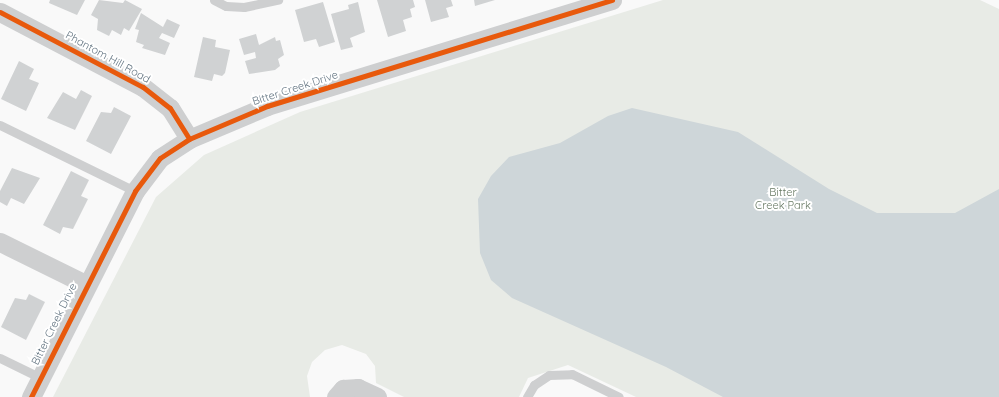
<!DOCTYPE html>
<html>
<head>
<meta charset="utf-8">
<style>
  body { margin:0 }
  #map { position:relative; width:999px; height:397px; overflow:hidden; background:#f9f9f9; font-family:Quicksand,sans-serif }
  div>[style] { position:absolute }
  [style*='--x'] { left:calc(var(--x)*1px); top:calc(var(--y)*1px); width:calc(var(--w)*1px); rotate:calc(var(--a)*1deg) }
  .green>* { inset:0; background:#e8ebe6 }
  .water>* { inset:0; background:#ced6d9 }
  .building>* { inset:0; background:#d0d2d3 }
  .lane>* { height:9px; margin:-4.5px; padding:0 4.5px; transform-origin:4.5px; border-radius:4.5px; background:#cecfd0 }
  .street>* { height:19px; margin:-9.5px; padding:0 9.5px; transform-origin:9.5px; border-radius:9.5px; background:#cecfd0 }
  .cycleway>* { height:5px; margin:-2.5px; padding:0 2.5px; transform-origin:2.5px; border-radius:2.5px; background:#e8590c }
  span { translate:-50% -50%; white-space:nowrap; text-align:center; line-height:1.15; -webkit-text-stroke:4px #fff; paint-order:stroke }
  .street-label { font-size:11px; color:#657683 }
  .park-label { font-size:11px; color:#687a64 }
</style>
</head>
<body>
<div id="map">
  <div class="green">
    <div style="clip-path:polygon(663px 0,980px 0,999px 9px,999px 397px,636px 397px,568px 365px,528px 378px,519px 397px,404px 397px,376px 383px,375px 366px,366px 354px,342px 345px,325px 350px,312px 362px,307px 376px,310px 397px,53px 397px,156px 197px,204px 155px,300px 112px)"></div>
  </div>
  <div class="water">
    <div style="clip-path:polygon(632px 108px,738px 132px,829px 189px,877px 213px,955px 213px,999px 189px,999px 397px,723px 397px,666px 367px,512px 298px,491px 280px,480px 253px,478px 199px,491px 176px,509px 157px,560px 143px,608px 116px)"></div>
  </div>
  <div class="building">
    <div style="clip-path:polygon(50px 0,85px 0,77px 15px,49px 3px)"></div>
    <div style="clip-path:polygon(99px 0,123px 3px,125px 0,142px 9px,129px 31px,124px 28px,121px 35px,112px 30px,109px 36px,97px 30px,98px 19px,91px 15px)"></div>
    <div style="clip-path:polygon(377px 0,413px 0,415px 7px,410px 9px,412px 17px,403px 20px,406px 31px,388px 37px)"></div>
    <div style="clip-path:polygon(425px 0,451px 0,453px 6px,446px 8px,449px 17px,431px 22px)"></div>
    <div style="clip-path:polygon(474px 0,495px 0,475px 6px)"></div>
    <div style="clip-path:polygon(323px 2px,335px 42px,319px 47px,316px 39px,304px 42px,295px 10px)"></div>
    <div style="clip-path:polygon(358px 2px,365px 32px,350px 38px,353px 47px,341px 50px,331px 14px,349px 9px,348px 5px)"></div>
    <div style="clip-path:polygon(141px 13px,163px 27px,167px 19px,180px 25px,174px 38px,162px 33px,159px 38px,170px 43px,165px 55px,142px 48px,144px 45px,136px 42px,139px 30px,135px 29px)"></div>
    <div style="clip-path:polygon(256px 34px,259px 45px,275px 37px,276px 41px,280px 40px,284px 55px,278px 59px,280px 66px,275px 70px,249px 74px,245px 61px,256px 58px,255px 52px,244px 55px,239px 39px)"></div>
    <div style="clip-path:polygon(203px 37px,216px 40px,215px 47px,230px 50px,225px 73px,222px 76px,214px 74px,212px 81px,194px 77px)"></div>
    <div style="clip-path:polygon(19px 61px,34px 69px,29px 79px,39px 83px,26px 111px,1px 99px)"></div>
    <div style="clip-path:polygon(81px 90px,92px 96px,75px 130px,47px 118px,63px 92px,76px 99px)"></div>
    <div style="clip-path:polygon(114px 107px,131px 116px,111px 154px,86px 141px,101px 112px,111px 113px)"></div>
    <div style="clip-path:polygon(12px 168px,40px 178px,24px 204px,11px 198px,7px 206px,0 202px,0 191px)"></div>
    <div style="clip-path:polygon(71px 171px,89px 180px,81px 196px,88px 199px,73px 229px,63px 227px,60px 234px,43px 225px)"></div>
    <div style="clip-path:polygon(29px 294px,45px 302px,26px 340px,1px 327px,15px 298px,26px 300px)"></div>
  </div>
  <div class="lane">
    <div style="--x:214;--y:0;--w:13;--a:27"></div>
    <div style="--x:226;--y:6;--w:18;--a:3"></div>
    <div style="--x:244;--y:7;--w:35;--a:-12"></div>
    <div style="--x:0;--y:125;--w:150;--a:26.1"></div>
    <div style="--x:0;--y:358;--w:43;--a:26"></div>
    <div style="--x:527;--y:397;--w:14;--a:-60"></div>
    <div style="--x:534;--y:385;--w:18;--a:-34"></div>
    <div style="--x:549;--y:375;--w:23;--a:-2"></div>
    <div style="--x:572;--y:374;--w:52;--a:26.1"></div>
  </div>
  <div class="street">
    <div style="--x:0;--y:12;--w:161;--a:27.7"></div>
    <div style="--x:143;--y:87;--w:34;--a:38"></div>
    <div style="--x:170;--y:108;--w:36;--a:58"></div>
    <div style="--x:0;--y:242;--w:95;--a:26.3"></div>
    <div style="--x:31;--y:397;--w:231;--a:-63.2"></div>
    <div style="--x:135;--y:191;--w:41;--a:-52.9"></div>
    <div style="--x:160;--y:158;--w:35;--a:-33"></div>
    <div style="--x:189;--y:139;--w:85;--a:-22.9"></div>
    <div style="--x:267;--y:106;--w:361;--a:-17.1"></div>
    <div style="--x:336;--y:397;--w:11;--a:-49"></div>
    <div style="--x:343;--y:389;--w:15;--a:-4"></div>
    <div style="--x:358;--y:388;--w:21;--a:25"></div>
  </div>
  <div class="cycleway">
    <div style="--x:0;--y:12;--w:161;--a:27.7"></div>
    <div style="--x:143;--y:87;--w:34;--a:38"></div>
    <div style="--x:170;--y:108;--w:36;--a:58"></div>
    <div style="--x:31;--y:397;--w:231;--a:-63.2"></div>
    <div style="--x:135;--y:191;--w:41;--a:-52.9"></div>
    <div style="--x:160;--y:158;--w:35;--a:-33"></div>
    <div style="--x:189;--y:139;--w:85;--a:-22.9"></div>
    <div style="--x:267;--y:106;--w:361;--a:-17.1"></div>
  </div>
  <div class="street-label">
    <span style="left:108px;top:57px;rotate:29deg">Phantom Hill Road</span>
    <span style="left:295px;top:88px;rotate:-18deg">Bitter Creek Drive</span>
    <span style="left:54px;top:324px;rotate:-64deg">Bitter Creek Drive</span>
  </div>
  <div class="park-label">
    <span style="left:783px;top:199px">Bitter<br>Creek Park</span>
  </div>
</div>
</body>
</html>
